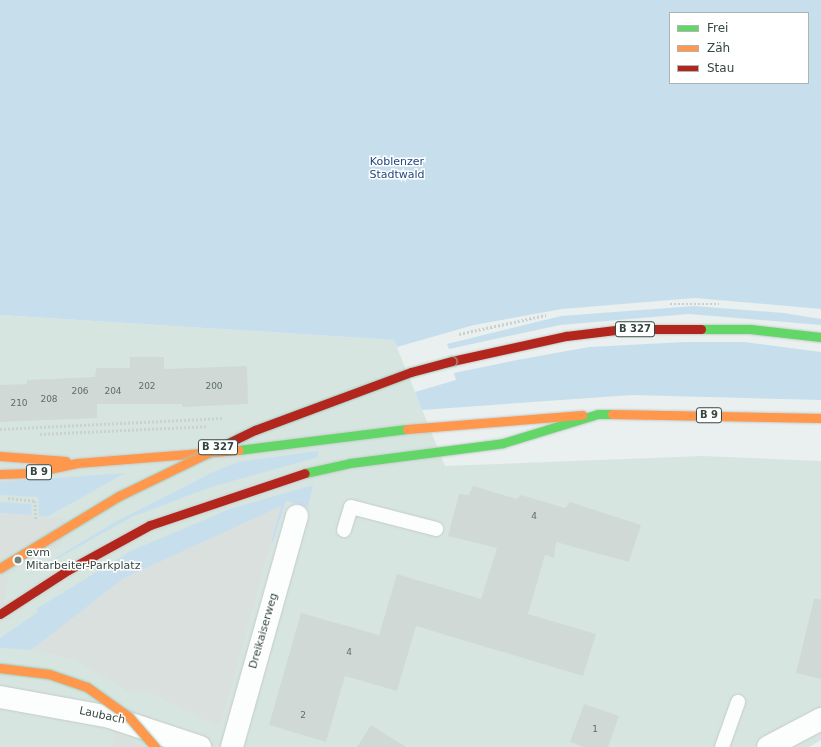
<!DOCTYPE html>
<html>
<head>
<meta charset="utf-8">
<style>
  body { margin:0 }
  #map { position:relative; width:821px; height:747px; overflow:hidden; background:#eaf0ef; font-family:"DejaVu Sans",sans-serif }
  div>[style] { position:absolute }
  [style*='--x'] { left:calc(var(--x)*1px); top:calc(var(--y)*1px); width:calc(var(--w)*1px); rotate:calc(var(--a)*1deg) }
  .residential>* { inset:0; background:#d7e5e1 }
  .green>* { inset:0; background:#c7dfed }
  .parking>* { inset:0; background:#dae0de }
  .building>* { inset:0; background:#d0d9d6 }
  .path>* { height:2.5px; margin-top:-1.25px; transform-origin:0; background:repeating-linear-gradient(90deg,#cad1ce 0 2px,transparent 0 4px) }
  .roads { filter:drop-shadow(0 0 1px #c4ccc9) drop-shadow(0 0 1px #c4ccc9) }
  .lane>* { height:14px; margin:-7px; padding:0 7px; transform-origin:7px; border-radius:7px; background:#fcfdfd }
  .street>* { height:22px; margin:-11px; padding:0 11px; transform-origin:11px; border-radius:11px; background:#fcfdfd }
  .fast>* { height:9px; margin:-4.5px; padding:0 4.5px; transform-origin:4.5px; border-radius:4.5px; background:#63d668 }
  .slow>* { height:9px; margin:-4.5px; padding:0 4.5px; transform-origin:4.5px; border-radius:4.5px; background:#ff974d }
  .jam>* { height:9px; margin:-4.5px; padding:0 4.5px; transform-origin:4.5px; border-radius:4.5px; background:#b3261e }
  .bridges { filter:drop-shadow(0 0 1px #a2cbbb) drop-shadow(0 0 1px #a2cbbb) }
  .slow-bridge>* { height:9px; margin:-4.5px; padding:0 4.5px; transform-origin:4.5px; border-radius:4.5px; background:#ff974d }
  .jam-bridge>* { height:9px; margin:-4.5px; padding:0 4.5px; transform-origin:4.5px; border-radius:4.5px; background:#b3261e }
  .dots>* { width:11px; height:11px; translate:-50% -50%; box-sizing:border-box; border:2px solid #fff; border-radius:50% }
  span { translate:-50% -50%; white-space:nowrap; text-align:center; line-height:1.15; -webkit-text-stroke:3px #fff; paint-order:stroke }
  .number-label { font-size:9px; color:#5d6e67 }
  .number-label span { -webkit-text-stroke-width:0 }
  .shield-label span { padding:1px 3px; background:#fff; border:1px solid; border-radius:3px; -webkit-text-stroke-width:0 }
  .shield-label { font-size:10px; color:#354840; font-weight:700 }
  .park-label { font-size:11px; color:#23487f }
  .poi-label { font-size:11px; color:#354840 }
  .left { translate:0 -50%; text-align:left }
  .street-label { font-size:11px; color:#354840 }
  .legend { position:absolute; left:669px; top:12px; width:140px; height:72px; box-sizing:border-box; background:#fff; border:1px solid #aeb6b3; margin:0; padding:5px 7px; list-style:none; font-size:12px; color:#354840 }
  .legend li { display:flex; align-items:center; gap:8px; height:20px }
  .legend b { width:20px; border:1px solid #aeb6b3 }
</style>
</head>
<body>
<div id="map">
  <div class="residential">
    <div style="clip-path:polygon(0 315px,394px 340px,445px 466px,703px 456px,821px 461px,821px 740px,809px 747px,0 747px)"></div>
  </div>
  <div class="green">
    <div style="clip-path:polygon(evenodd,0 0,821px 0,821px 309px,695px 298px,562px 309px,474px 325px,397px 347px,394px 340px,0 315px,0 0,670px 13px,808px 13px,808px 83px,670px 83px,670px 13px)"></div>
    <div style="clip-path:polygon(694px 306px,784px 313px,821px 319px,821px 325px,688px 314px,560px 325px,449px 349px,447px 344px,561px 316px)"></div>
    <div style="clip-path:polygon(685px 342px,744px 342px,821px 352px,821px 400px,632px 395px,422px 410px,415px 392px,456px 380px,454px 373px,517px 360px,589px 347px)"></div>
    <div style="clip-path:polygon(318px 451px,318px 457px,211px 487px,132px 517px,17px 581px,115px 522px,213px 472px,238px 462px)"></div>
    <div style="clip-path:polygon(125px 473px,47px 517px,39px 516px,38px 497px,0 495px,0 482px)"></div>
    <div style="clip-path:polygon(313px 485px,308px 507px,286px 501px,273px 542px,270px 540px,281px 507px,59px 629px,31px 650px,0 648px,0 638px,38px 612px,36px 609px,131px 551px,230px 509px)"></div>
    <div style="clip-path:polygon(0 502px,31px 504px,32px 515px,0 513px)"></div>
  </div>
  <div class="parking">
    <div style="clip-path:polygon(281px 506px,220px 727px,146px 691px,131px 693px,73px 659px,31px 650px,124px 578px)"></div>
    <div style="clip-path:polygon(0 513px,65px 518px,62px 544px,9px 575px,0 628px)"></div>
    <div style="clip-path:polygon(115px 732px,146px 747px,112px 747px)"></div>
  </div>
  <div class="building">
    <div style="clip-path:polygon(130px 357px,164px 357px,164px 369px,247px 366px,248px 404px,182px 407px,182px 404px,97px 404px,97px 418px,0 422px,0 385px,27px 384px,27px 380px,95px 377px,96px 368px,130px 368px)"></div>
    <div style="clip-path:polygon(473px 486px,517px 499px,521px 495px,565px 508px,570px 502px,641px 525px,629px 562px,556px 542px,554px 558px,545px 555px,528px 614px,596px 634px,583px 676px,416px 626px,397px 691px,345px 676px,326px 742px,269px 725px,301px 613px,379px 635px,397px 574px,481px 599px,497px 548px,448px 536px,459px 494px,469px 495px)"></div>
    <div style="clip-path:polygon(814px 599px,821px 599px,821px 679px,796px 673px)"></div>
    <div style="clip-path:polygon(584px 704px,619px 716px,608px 747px,584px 747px,570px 742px)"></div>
    <div style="clip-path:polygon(371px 725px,406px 747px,357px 747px)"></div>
  </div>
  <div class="path">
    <div style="--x:670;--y:304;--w:49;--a:0"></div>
    <div style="--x:459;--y:334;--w:89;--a:-12.3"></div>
    <div style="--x:0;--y:429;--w:224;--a:-2.8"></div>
    <div style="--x:40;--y:434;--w:167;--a:-2.7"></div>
    <div style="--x:8;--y:498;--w:27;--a:6"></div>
    <div style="--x:35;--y:501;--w:18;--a:87"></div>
  </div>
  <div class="roads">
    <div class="lane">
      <div style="--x:344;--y:530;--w:24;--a:-73"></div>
      <div style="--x:351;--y:507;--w:88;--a:14.5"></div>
      <div style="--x:722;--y:747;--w:48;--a:-70.4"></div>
    </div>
    <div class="street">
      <div style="--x:0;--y:697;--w:112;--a:10.3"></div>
      <div style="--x:110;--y:717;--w:95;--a:18.4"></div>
      <div style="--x:232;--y:747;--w:240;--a:-74.3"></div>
      <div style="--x:768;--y:747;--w:60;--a:-27.8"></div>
    </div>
    <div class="fast">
      <div style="--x:701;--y:329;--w:49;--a:0"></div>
      <div style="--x:750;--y:329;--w:71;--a:6.4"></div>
      <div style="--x:238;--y:450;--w:170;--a:-7.1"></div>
      <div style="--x:305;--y:473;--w:46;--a:-12.5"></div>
      <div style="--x:350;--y:463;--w:154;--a:-7.4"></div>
      <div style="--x:503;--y:443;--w:99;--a:-17"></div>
      <div style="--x:598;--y:414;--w:14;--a:0"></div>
    </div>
    <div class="slow">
      <div style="--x:612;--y:414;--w:209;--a:1.1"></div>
      <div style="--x:407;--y:429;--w:176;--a:-4.6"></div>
      <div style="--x:0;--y:456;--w:66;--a:4.3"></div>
      <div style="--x:0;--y:474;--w:31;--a:-2"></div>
      <div style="--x:31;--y:473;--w:47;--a:-12.3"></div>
      <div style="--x:77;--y:463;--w:162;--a:-4.6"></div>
    </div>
    <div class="jam">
      <div style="--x:452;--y:361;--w:117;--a:-12.4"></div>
      <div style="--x:566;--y:336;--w:58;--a:-6.9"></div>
      <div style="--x:624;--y:329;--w:77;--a:0"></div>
      <div style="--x:0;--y:614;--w:81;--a:-32.9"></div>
      <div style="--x:68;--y:570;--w:94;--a:-28.8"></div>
      <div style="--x:150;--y:525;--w:163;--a:-18.5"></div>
    </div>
  </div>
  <div class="bridges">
    <div class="slow-bridge">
      <div style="--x:0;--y:568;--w:139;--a:-31.2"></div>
      <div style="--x:119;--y:496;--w:114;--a:-25.9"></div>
      <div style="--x:0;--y:668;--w:49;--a:7"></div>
      <div style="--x:49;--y:674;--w:40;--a:18.9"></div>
      <div style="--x:87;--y:687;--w:52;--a:35.5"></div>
      <div style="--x:129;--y:717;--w:40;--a:49"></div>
    </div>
    <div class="jam-bridge">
      <div style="--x:222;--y:446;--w:37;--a:-26"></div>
      <div style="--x:255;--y:430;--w:166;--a:-20.4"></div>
      <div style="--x:411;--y:372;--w:42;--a:-15"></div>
    </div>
  </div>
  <div class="dots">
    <div style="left:18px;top:560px;background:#74837d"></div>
  </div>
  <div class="number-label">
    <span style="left:147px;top:386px">202</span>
    <span style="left:214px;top:386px">200</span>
    <span style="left:80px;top:391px">206</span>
    <span style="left:113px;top:391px">204</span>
    <span style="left:49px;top:399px">208</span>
    <span style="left:19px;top:403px">210</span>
    <span style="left:534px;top:516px">4</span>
    <span style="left:349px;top:652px">4</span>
    <span style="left:303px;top:715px">2</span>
    <span style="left:595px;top:729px">1</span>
  </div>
  <div class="shield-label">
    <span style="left:635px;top:329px">B 327</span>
    <span style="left:709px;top:415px">B 9</span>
    <span style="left:218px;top:447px">B 327</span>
    <span style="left:39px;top:472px">B 9</span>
  </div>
  <div class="park-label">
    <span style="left:397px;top:169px">Koblenzer<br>Stadtwald</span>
  </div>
  <div class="poi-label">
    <span class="left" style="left:26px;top:560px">evm<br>Mitarbeiter-Parkplatz</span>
  </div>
  <div class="street-label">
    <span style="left:264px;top:631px;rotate:-74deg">Dreikaiserweg</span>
    <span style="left:102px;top:716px;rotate:12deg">Laubach</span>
  </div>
  <ul class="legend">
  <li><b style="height:5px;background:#63d668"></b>Frei</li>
  <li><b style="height:5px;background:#ff974d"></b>Zäh</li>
  <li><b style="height:5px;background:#b3261e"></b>Stau</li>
  </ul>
</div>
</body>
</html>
